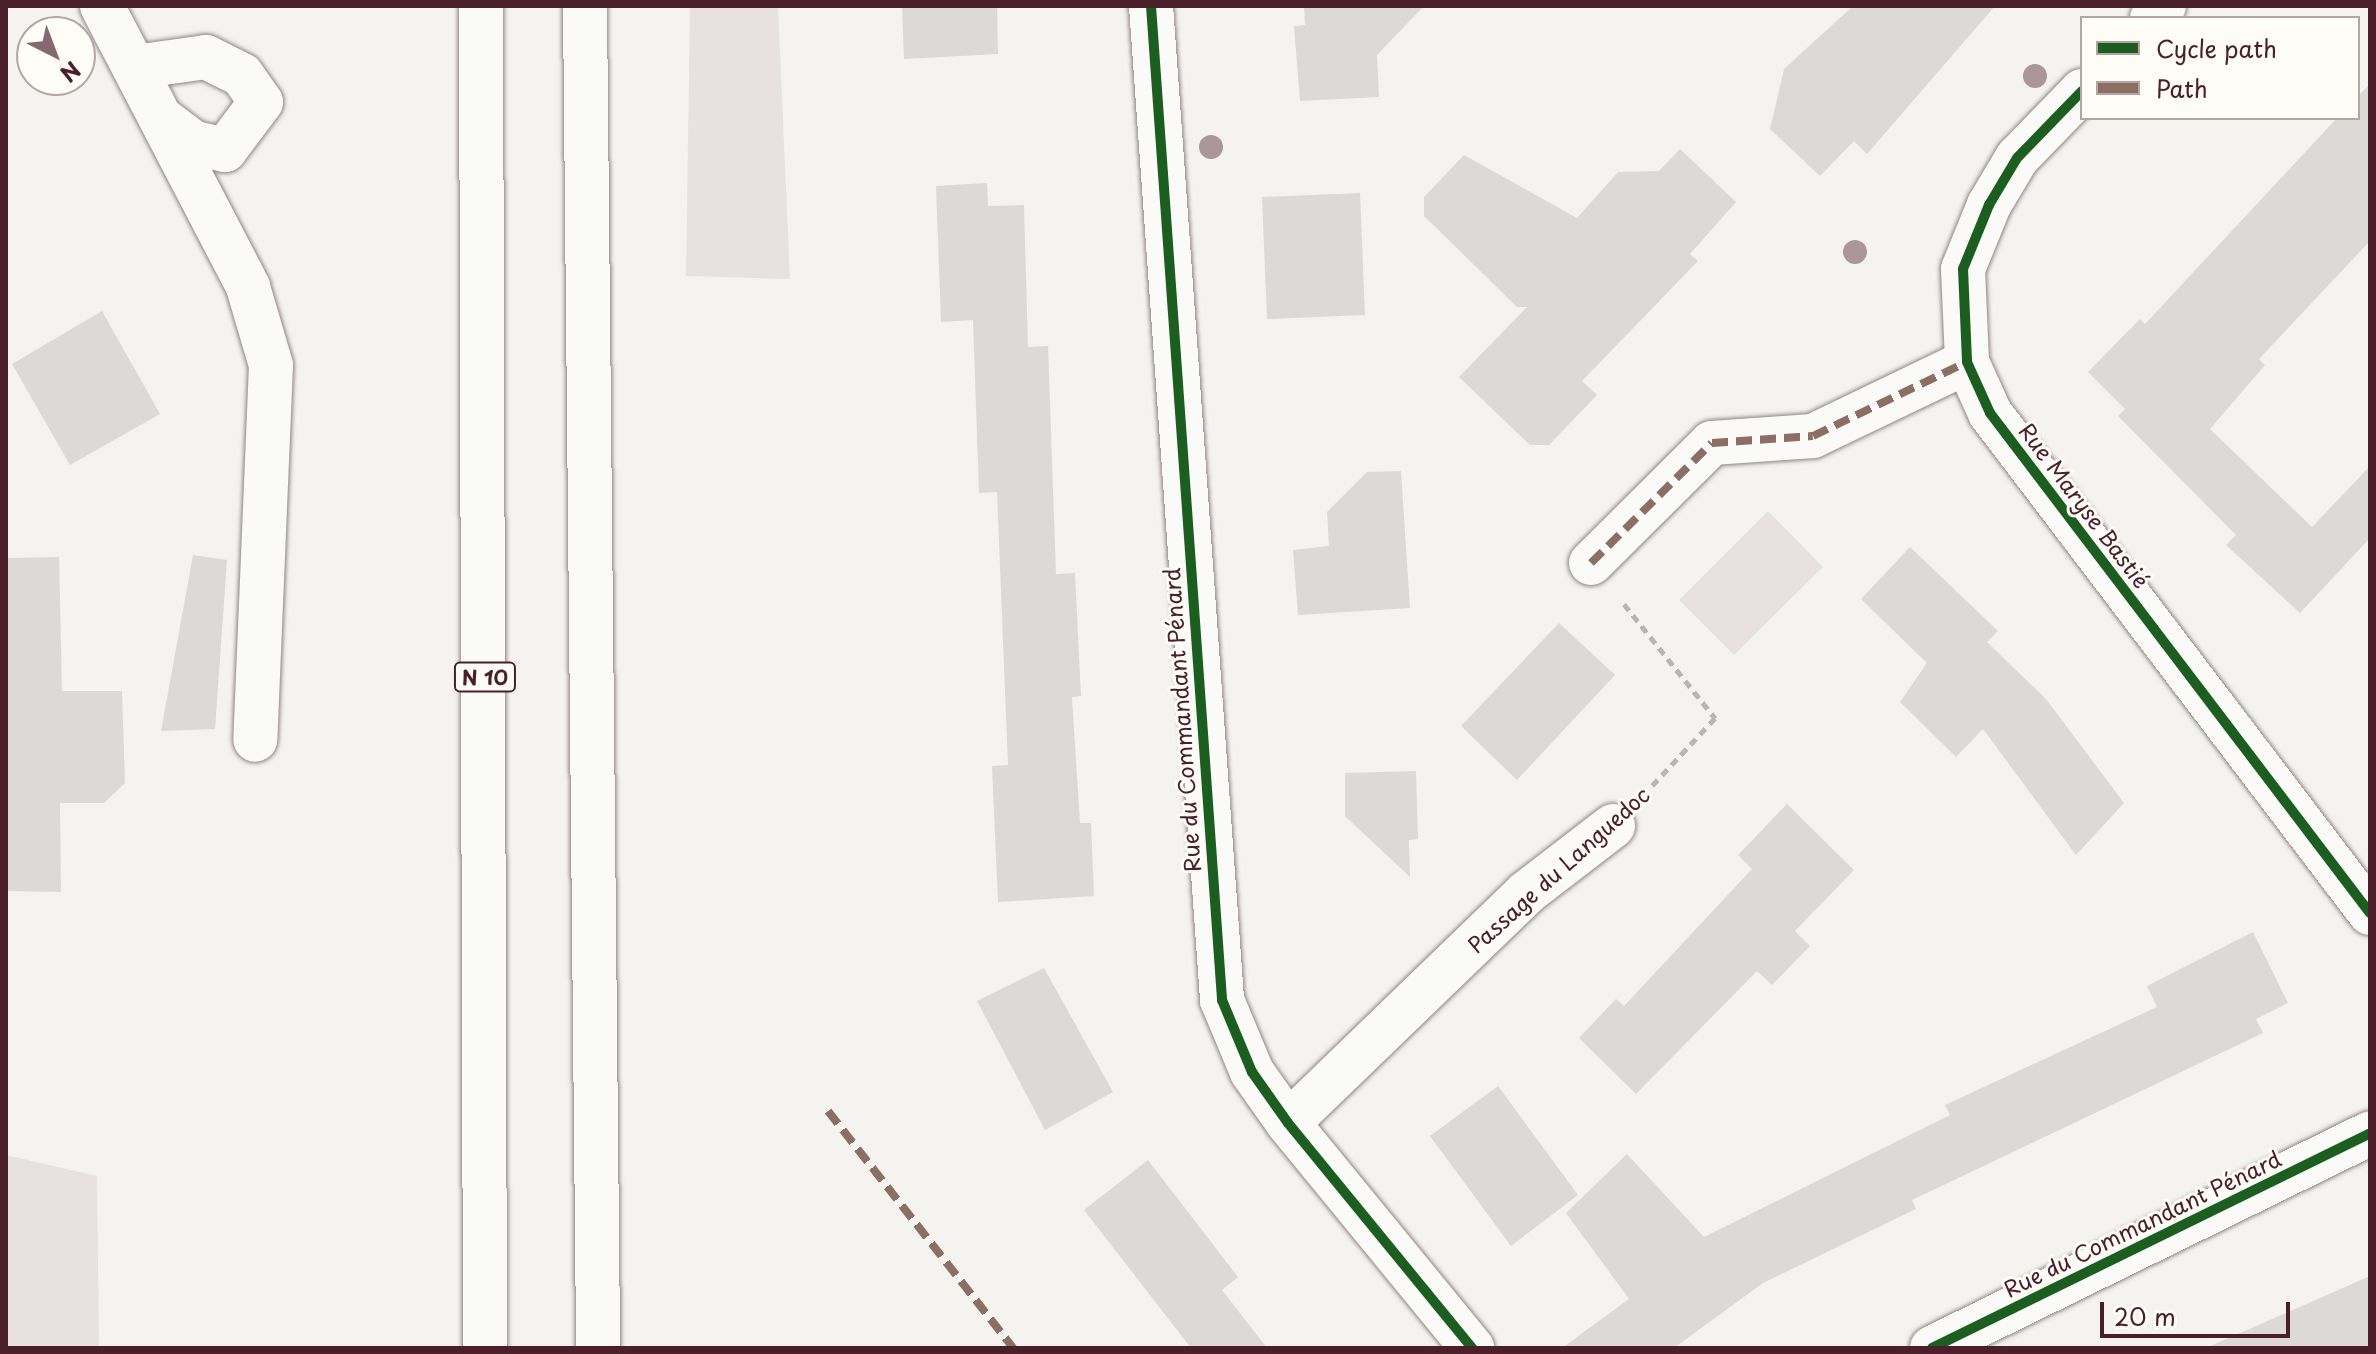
<!DOCTYPE html>
<html>
<head>
<meta charset="utf-8">
<style>
  body { margin:0 }
  #map { position:relative; width:2376px; height:1354px; overflow:hidden; background:#f5f3f0; font-family:"Playpen Sans",sans-serif }
  div>[style] { position:absolute }
  [style*='--x'] { left:calc(var(--x)*1px); top:calc(var(--y)*1px); width:calc(var(--w)*1px); rotate:calc(var(--a)*1deg) }
  .green>* { inset:0; background:#e7e2e0 }
  .building>* { inset:0; background:#dcd9d7 }
  .path>* { height:5px; margin-top:-2.5px; transform-origin:0; background:repeating-linear-gradient(90deg,#bab5b4 0 8px,transparent 0 14px) }
  .roads { filter:drop-shadow(0 0 2px #8f8687) drop-shadow(0 0 2px #8f8687) }
  .minor>* { height:44px; margin:-22px; padding:0 22px; transform-origin:22px; border-radius:22px; background:#fafaf8 }
  .highway>* { height:44px; margin:-22px; padding:0 22px; transform-origin:22px; border-radius:22px; background:#fafaf8 }
  .quiet>* { height:8px; margin-top:-4px; transform-origin:0; background:repeating-linear-gradient(90deg,#8d6e63 0 16px,transparent 0 24px) }
  .cycleway>* { height:10px; margin:-5px; padding:0 5px; transform-origin:5px; border-radius:5px; background:#1b5e20 }
  .trees>* { width:24px; height:24px; margin:-12px; border-radius:50%; background:#ab979b }
  span { translate:-50% -50%; white-space:nowrap; text-align:center; line-height:1.15; -webkit-text-stroke:6px #fdfcf7; paint-order:stroke }
  .shield-label span { padding:2px 6px; background:#fdfcf7; border:2px solid; border-radius:6px; -webkit-text-stroke-width:0 }
  .shield-label { font-size:20px; color:#4a1f2b; font-weight:700 }
  .street-label { font-size:22px; color:#4a1f2b }
  .frame { position:absolute; inset:0; border:8px solid #4a1f2b; pointer-events:none }
  .legend { position:absolute; left:2080px; top:16px; width:280px; height:104px; box-sizing:border-box; background:#fdfcf7; border:2px solid #b5a4a5; margin:0; padding:10px 14px; list-style:none; font-size:24px; color:#4a1f2b }
  .legend li { display:flex; align-items:center; gap:16px; height:40px }
  .legend b { width:40px; border:2px solid #b5a4a5 }
  .north { position:absolute; left:16px; top:16px; width:80px; height:80px; box-sizing:border-box; background:#fdfcf7; border:2px solid #b5a4a5; border-radius:50%; rotate:138deg; font-size:22px; font-weight:700; line-height:32px; text-align:center; color:#4a1f2b }
  .north::after { content:''; display:block; margin:auto; width:28px; height:36px; background:#866970; clip-path:polygon(50% 0,100% 100%,50% 72%,0 100%) }
  .scale { position:absolute; left:2100px; top:1302px; width:190px; height:36px; box-sizing:border-box; border:4px solid #4a1f2b; border-top:0; padding-left:10px; font-size:24px; line-height:28px; white-space:nowrap; color:#4a1f2b; -webkit-text-stroke:6px #fdfcf7; paint-order:stroke }
</style>
</head>
<body>
<div id="map">
  <div class="green">
    <div style="clip-path:polygon(690px 6px,778px 6px,790px 279px,686px 276px)"></div>
    <div style="clip-path:polygon(1768px 511px,1823px 567px,1734px 655px,1679px 600px)"></div>
    <div style="clip-path:polygon(6px 1155px,97px 1176px,99px 1348px,6px 1348px)"></div>
  </div>
  <div class="building">
    <div style="clip-path:polygon(902px 6px,997px 6px,998px 54px,904px 59px)"></div>
    <div style="clip-path:polygon(1304px 6px,1424px 6px,1377px 55px,1379px 97px,1300px 101px,1294px 26px,1305px 25px)"></div>
    <div style="clip-path:polygon(1853px 6px,1995px 6px,1867px 154px,1854px 141px,1820px 176px,1770px 129px,1784px 69px)"></div>
    <div style="clip-path:polygon(2370px 84px,2370px 241px,2259px 359px,2265px 365px,2210px 429px,2312px 527px,2370px 466px,2370px 538px,2300px 613px,2226px 545px,2236px 535px,2118px 416px,2125px 409px,2088px 372px,2140px 319px,2145px 324px,2337px 118px,2358px 118px,2358px 96px)"></div>
    <div style="clip-path:polygon(1680px 149px,1736px 202px,1690px 254px,1698px 261px,1582px 381px,1597px 395px,1549px 445px,1530px 445px,1459px 377px,1527px 307px,1517px 307px,1424px 216px,1424px 197px,1464px 155px,1577px 218px,1618px 172px,1659px 171px)"></div>
    <div style="clip-path:polygon(987px 183px,988px 206px,1024px 205px,1028px 347px,1048px 346px,1056px 574px,1075px 573px,1081px 696px,1072px 697px,1080px 823px,1091px 823px,1094px 896px,998px 902px,992px 766px,1008px 765px,997px 492px,979px 493px,973px 320px,941px 322px,936px 186px)"></div>
    <div style="clip-path:polygon(1360px 193px,1365px 315px,1267px 319px,1262px 197px)"></div>
    <div style="clip-path:polygon(102px 311px,160px 414px,70px 465px,12px 364px)"></div>
    <div style="clip-path:polygon(1401px 471px,1410px 608px,1298px 615px,1293px 550px,1329px 546px,1327px 512px,1367px 472px)"></div>
    <div style="clip-path:polygon(1910px 547px,1998px 631px,1987px 642px,2046px 699px,2124px 803px,2076px 855px,1983px 729px,1956px 757px,1900px 702px,1927px 663px,1861px 599px)"></div>
    <div style="clip-path:polygon(193px 555px,227px 560px,215px 729px,161px 731px)"></div>
    <div style="clip-path:polygon(59px 557px,62px 691px,122px 691px,125px 783px,104px 803px,60px 803px,61px 892px,6px 891px,6px 558px)"></div>
    <div style="clip-path:polygon(1559px 623px,1615px 675px,1517px 780px,1461px 726px)"></div>
    <div style="clip-path:polygon(1416px 771px,1418px 839px,1409px 840px,1410px 877px,1345px 816px,1345px 773px)"></div>
    <div style="clip-path:polygon(1787px 804px,1854px 870px,1795px 931px,1810px 946px,1772px 985px,1757px 971px,1636px 1094px,1579px 1038px,1616px 999px,1624px 1006px,1752px 869px,1738px 855px)"></div>
    <div style="clip-path:polygon(2253px 932px,2288px 1003px,2256px 1019px,2263px 1033px,1912px 1200px,1916px 1209px,1763px 1283px,1674px 1348px,1562px 1348px,1629px 1299px,1566px 1213px,1627px 1154px,1704px 1237px,1950px 1115px,1945px 1105px,2157px 1007px,2147px 986px)"></div>
    <div style="clip-path:polygon(1044px 968px,1113px 1092px,1045px 1130px,977px 1001px)"></div>
    <div style="clip-path:polygon(1498px 1086px,1578px 1195px,1511px 1246px,1430px 1136px)"></div>
    <div style="clip-path:polygon(1148px 1160px,1238px 1277px,1222px 1290px,1267px 1348px,1191px 1348px,1084px 1210px)"></div>
    <div style="clip-path:polygon(2370px 1276px,2370px 1348px,2206px 1348px)"></div>
  </div>
  <div class="path">
    <div style="--x:1624;--y:604;--w:146;--a:51.4"></div>
    <div style="--x:1715;--y:718;--w:96;--a:132.9"></div>
  </div>
  <div class="roads">
    <div class="minor">
      <div style="--x:102;--y:6;--w:317;--a:62.5"></div>
      <div style="--x:248;--y:287;--w:81;--a:73.6"></div>
      <div style="--x:271;--y:365;--w:375;--a:92.4"></div>
      <div style="--x:1151;--y:6;--w:997;--a:85.91"></div>
      <div style="--x:1222;--y:1000;--w:78;--a:67.4"></div>
      <div style="--x:1252;--y:1072;--w:62;--a:54.8"></div>
      <div style="--x:1288;--y:1123;--w:291;--a:50.7"></div>
      <div style="--x:2152;--y:18;--w:17;--a:-45"></div>
      <div style="--x:135;--y:67;--w:72;--a:-8"></div>
      <div style="--x:206;--y:57;--w:40;--a:26.6"></div>
      <div style="--x:242;--y:75;--w:33;--a:55"></div>
      <div style="--x:261;--y:102;--w:60;--a:126.9"></div>
      <div style="--x:225;--y:150;--w:32;--a:-167"></div>
      <div style="--x:194;--y:143;--w:39;--a:-143"></div>
      <div style="--x:2082;--y:91;--w:93;--a:134.1"></div>
      <div style="--x:2017;--y:158;--w:55;--a:120.8"></div>
      <div style="--x:1989;--y:205;--w:69;--a:112.1"></div>
      <div style="--x:1963;--y:269;--w:93;--a:87.5"></div>
      <div style="--x:1967;--y:362;--w:56;--a:65.7"></div>
      <div style="--x:1990;--y:413;--w:628;--a:52.77"></div>
      <div style="--x:1591;--y:563;--w:170;--a:-44.8"></div>
      <div style="--x:1712;--y:443;--w:101;--a:-4"></div>
      <div style="--x:1813;--y:436;--w:171;--a:-25.7"></div>
      <div style="--x:1288;--y:1123;--w:331;--a:-44"></div>
      <div style="--x:1526;--y:893;--w:110;--a:-37.6"></div>
      <div style="--x:1932;--y:1348;--w:488;--a:-26.1"></div>
    </div>
    <div class="highway">
      <div style="--x:481;--y:6;--w:1342;--a:89.83"></div>
      <div style="--x:585;--y:6;--w:1342;--a:89.44"></div>
    </div>
  </div>
  <div class="quiet">
    <div style="--x:1591;--y:563;--w:170;--a:-44.8"></div>
    <div style="--x:1712;--y:443;--w:101;--a:-4"></div>
    <div style="--x:1813;--y:436;--w:171;--a:-25.7"></div>
    <div style="--x:828;--y:1111;--w:301;--a:52"></div>
  </div>
  <div class="cycleway">
    <div style="--x:1151;--y:6;--w:997;--a:85.91"></div>
    <div style="--x:1222;--y:1000;--w:78;--a:67.4"></div>
    <div style="--x:1252;--y:1072;--w:62;--a:54.8"></div>
    <div style="--x:1288;--y:1123;--w:291;--a:50.7"></div>
    <div style="--x:2082;--y:91;--w:93;--a:134.1"></div>
    <div style="--x:2017;--y:158;--w:55;--a:120.8"></div>
    <div style="--x:1989;--y:205;--w:69;--a:112.1"></div>
    <div style="--x:1963;--y:269;--w:93;--a:87.5"></div>
    <div style="--x:1967;--y:362;--w:56;--a:65.7"></div>
    <div style="--x:1990;--y:413;--w:628;--a:52.77"></div>
    <div style="--x:1932;--y:1348;--w:488;--a:-26.1"></div>
  </div>
  <div class="trees">
    <div style="left:2035px;top:76px"></div>
    <div style="left:1211px;top:147px"></div>
    <div style="left:1855px;top:252px"></div>
  </div>
  <div class="shield-label">
    <span style="left:485px;top:677px">N 10</span>
  </div>
  <div class="street-label">
    <span style="left:2085px;top:505px;rotate:53deg">Rue Maryse Bastié</span>
    <span style="left:1181px;top:720px;rotate:-94deg">Rue du Commandant Pénard</span>
    <span style="left:1558px;top:869px;rotate:-42deg">Passage du Languedoc</span>
    <span style="left:2142px;top:1223px;rotate:-26deg">Rue du Commandant Pénard</span>
  </div>
  <div class="frame"></div>
  <ul class="legend">
  <li><b style="height:10px;background:#1b5e20"></b>Cycle path</li>
  <li><b style="height:10px;background:#8d6e63"></b>Path</li>
  </ul>
  <div class="north">N</div>
  <div class="scale">20 m</div>
</div>
</body>
</html>
